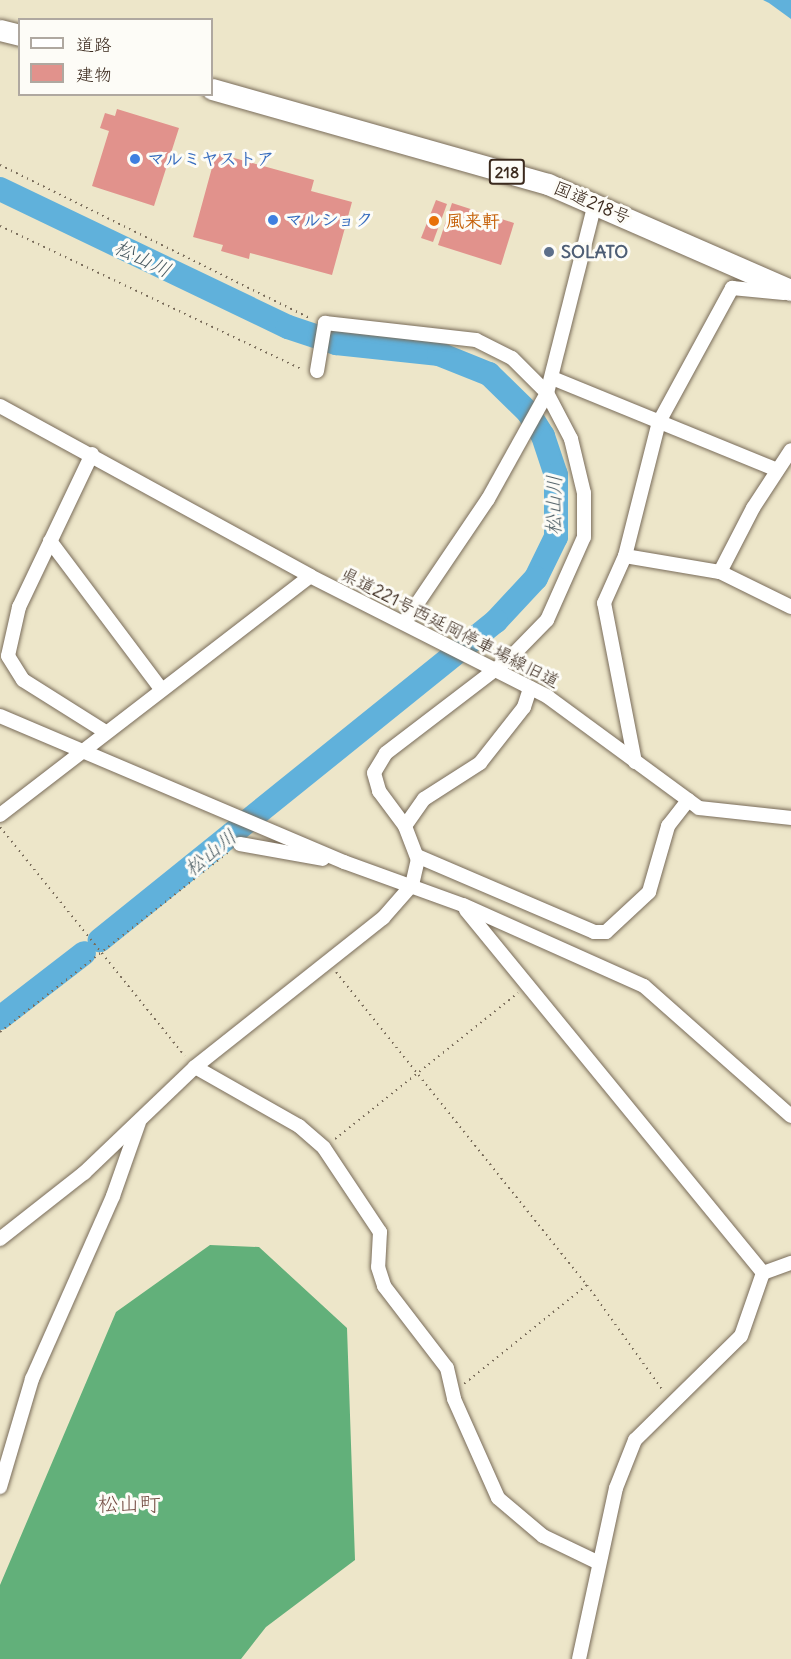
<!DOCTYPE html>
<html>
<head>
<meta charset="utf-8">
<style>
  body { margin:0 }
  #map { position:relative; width:791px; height:1659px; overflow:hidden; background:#ede6c9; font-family:Delius,"Klee One",sans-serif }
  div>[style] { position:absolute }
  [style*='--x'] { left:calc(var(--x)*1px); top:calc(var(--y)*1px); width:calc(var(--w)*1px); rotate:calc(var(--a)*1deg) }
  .forest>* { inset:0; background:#62b07a }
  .water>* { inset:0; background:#60b1db }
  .river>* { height:24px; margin:-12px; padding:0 12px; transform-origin:12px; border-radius:12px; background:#60b1db }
  .building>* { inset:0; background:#e1928c }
  .path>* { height:2px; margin-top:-1px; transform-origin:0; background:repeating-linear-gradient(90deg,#796c5a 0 1.5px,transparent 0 6px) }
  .roads { filter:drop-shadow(0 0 2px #796c5a) drop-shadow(0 0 2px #796c5a) }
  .minor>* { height:14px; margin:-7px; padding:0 7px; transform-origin:7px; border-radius:7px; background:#fff }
  .highway>* { height:21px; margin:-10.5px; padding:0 10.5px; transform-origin:10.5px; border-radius:10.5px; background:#fff }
  .dots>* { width:16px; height:16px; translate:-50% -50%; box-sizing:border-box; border:3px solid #fdfcf7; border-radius:50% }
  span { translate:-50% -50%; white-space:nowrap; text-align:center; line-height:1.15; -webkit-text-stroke:6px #fdfcf7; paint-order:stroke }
  .shield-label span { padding:2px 4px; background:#fdfcf7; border:2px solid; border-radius:4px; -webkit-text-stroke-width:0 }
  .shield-label { font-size:16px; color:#3b2a1e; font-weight:700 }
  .shop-label { font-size:18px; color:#366cbe; font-weight:700 }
  .left { translate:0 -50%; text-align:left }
  .street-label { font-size:18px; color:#3b2a1e }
  .food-label { font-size:18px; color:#c56008; font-weight:700 }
  .service-label { font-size:18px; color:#4e5e75; font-weight:700 }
  .water-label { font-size:20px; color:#485960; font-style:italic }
  .quarter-label { font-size:21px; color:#754e44 }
  .legend { position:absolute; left:18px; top:18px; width:195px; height:78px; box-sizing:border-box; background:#fdfcf7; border:2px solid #afa8a0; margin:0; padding:8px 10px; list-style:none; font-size:18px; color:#3b2a1e }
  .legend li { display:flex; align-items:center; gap:12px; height:30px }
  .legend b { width:30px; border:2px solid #afa8a0 }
</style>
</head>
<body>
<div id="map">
  <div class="forest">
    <div style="clip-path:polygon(210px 1245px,259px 1247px,347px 1328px,355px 1560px,266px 1627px,241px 1659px,0 1659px,0 1585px,116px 1312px)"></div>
  </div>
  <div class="water">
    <div style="clip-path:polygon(763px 0,791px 0,791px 19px,769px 3px)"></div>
  </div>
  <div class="river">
    <div style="--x:0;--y:189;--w:319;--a:25.6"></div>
    <div style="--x:288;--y:327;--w:51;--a:18.4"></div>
    <div style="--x:336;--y:343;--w:104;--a:6.1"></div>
    <div style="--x:439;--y:354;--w:54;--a:21.8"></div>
    <div style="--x:489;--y:374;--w:54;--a:44.3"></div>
    <div style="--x:528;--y:412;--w:28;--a:58"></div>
    <div style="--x:543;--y:436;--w:41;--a:71.6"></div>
    <div style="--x:556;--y:475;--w:62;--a:90"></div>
    <div style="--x:556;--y:537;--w:46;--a:116"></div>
    <div style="--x:536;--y:578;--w:59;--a:132.9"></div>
    <div style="--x:496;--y:621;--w:509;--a:141.15"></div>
    <div style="--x:0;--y:1018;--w:106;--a:-37.7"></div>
  </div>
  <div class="building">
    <div style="clip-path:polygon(117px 109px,179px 128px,154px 206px,92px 186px,109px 131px,100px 128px,105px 113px,115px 116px)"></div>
    <div style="clip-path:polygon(216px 153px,314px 180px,311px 191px,352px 202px,332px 275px,250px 253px,249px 259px,221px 251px,223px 245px,193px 237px)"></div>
    <div style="clip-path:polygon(436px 200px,447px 204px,433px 242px,421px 238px)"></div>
    <div style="clip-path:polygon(452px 203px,514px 223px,501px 265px,438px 245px)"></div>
  </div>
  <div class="path">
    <div style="--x:0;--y:165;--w:347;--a:26.3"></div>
    <div style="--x:0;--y:226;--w:335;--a:25.4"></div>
    <div style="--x:0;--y:827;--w:294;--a:51.1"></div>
    <div style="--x:336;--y:972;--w:401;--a:51.3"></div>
    <div style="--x:587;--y:1285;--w:158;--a:141.2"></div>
    <div style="--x:0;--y:1032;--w:291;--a:-38.2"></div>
    <div style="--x:335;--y:1139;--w:234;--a:-38.6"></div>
    <div style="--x:587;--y:1285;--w:132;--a:54.3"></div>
  </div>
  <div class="roads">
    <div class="minor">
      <div style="--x:317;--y:371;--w:49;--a:-80.5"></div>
      <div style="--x:325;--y:323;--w:152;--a:6.4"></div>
      <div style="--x:476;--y:340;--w:40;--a:26.6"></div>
      <div style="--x:512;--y:358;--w:49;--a:45"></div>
      <div style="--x:547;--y:393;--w:52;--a:62.4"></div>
      <div style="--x:571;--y:439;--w:56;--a:76.5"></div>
      <div style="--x:584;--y:493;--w:44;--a:90"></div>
      <div style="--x:584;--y:537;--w:91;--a:114"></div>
      <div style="--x:547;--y:620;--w:54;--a:134.3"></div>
      <div style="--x:509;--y:659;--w:155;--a:142.6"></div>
      <div style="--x:386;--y:753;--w:23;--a:121"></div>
      <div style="--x:374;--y:773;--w:19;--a:74"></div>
      <div style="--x:379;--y:791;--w:44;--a:53.4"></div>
      <div style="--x:552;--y:378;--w:243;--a:22.2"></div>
      <div style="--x:0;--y:406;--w:354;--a:28.7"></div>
      <div style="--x:310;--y:576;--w:267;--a:26.9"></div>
      <div style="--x:548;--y:697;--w:187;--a:36.3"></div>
      <div style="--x:699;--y:808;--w:93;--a:6.2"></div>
      <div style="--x:92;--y:454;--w:170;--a:115.5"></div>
      <div style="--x:19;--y:607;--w:50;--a:102.7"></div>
      <div style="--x:8;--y:656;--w:28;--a:58"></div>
      <div style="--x:23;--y:680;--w:96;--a:32.2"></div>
      <div style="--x:50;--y:541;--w:185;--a:53.1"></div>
      <div style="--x:625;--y:556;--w:138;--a:-75.8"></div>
      <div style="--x:659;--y:422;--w:153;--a:-61.4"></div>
      <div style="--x:732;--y:288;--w:52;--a:5.5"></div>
      <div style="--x:720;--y:572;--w:72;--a:-62.7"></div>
      <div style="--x:753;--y:508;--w:69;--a:-56.8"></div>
      <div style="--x:404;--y:623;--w:150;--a:-55.9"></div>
      <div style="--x:488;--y:499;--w:121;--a:-60.9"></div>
      <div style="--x:547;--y:393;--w:196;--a:-75.8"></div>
      <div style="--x:0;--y:716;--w:374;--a:23"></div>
      <div style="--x:344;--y:862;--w:127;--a:19.9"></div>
      <div style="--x:463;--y:905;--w:198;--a:24.1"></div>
      <div style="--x:644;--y:986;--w:196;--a:41.5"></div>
      <div style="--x:635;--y:762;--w:162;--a:-101"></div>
      <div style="--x:604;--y:603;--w:51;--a:-65.9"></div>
      <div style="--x:625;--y:556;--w:96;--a:9.6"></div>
      <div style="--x:720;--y:572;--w:79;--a:26.2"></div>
      <div style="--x:0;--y:815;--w:391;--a:-37.6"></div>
      <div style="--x:240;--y:844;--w:84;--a:10.2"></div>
      <div style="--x:417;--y:856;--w:193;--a:23.2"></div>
      <div style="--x:594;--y:932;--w:12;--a:0"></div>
      <div style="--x:606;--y:932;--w:59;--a:-42.9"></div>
      <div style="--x:649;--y:892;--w:69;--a:-73.9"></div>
      <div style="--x:668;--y:826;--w:33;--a:-52"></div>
      <div style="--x:466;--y:910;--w:469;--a:50.7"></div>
      <div style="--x:195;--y:1067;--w:120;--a:29.6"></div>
      <div style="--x:299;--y:1126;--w:33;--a:41"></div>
      <div style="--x:324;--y:1148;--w:101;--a:56.3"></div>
      <div style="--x:380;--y:1232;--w:35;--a:93"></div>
      <div style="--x:378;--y:1267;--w:20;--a:72"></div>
      <div style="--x:384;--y:1286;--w:103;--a:52.5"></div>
      <div style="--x:447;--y:1368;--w:32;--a:77"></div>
      <div style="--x:454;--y:1399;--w:108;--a:66"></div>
      <div style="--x:498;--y:1498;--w:59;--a:40.2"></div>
      <div style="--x:543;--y:1536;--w:62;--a:25.7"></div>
      <div style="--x:0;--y:1239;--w:107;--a:-38.2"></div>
      <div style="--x:84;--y:1173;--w:153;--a:-43.7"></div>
      <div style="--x:195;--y:1067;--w:240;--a:-38.4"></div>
      <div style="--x:383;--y:918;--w:44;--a:-48.7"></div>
      <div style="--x:412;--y:885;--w:26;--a:-77"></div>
      <div style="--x:418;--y:860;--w:36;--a:-111"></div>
      <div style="--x:405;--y:826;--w:33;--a:-55"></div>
      <div style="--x:424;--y:799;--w:67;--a:-32.7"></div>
      <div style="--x:480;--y:763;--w:71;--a:-51.8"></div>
      <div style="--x:524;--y:707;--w:20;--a:-72"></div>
      <div style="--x:763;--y:1273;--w:30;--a:-20"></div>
      <div style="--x:0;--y:1487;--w:113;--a:-73.5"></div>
      <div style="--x:32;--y:1379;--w:200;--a:-66.1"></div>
      <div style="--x:113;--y:1196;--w:78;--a:-70.6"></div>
      <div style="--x:579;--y:1659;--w:175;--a:-77.8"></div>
      <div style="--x:616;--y:1488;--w:52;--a:-68.4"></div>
      <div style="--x:635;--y:1440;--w:148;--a:-44.5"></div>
      <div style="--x:741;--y:1336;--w:67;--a:-70.8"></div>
    </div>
    <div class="highway">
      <div style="--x:0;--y:30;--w:21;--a:14"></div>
      <div style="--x:212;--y:89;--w:349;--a:15.8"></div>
      <div style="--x:548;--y:184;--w:265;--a:23.6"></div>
    </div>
  </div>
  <div class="dots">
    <div style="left:135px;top:159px;background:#3f7fe0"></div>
    <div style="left:273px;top:220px;background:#3f7fe0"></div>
    <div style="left:434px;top:221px;background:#e8710a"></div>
    <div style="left:549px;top:252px;background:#5c6f8a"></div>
  </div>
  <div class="shield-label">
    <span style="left:507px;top:172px">218</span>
  </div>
  <div class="shop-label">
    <span class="left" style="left:147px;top:159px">マルミヤストア</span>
    <span class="left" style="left:285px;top:220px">マルショク</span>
  </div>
  <div class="street-label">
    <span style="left:592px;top:203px;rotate:23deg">国道218号</span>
    <span style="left:450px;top:628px;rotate:27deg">県道221号西延岡停車場線旧道</span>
  </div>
  <div class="food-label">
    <span class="left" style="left:446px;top:221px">風来軒</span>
  </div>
  <div class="service-label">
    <span class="left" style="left:561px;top:252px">SOLATO</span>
  </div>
  <div class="water-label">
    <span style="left:143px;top:258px;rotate:26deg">松山川</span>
    <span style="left:553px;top:505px;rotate:-89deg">松山川</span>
    <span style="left:210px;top:852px;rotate:-39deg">松山川</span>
  </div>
  <div class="quarter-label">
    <span style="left:129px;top:1504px">松山町</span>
  </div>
  <ul class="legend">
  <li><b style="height:8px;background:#fff"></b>道路</li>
  <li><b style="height:16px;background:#e1928c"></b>建物</li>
  </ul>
</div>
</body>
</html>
